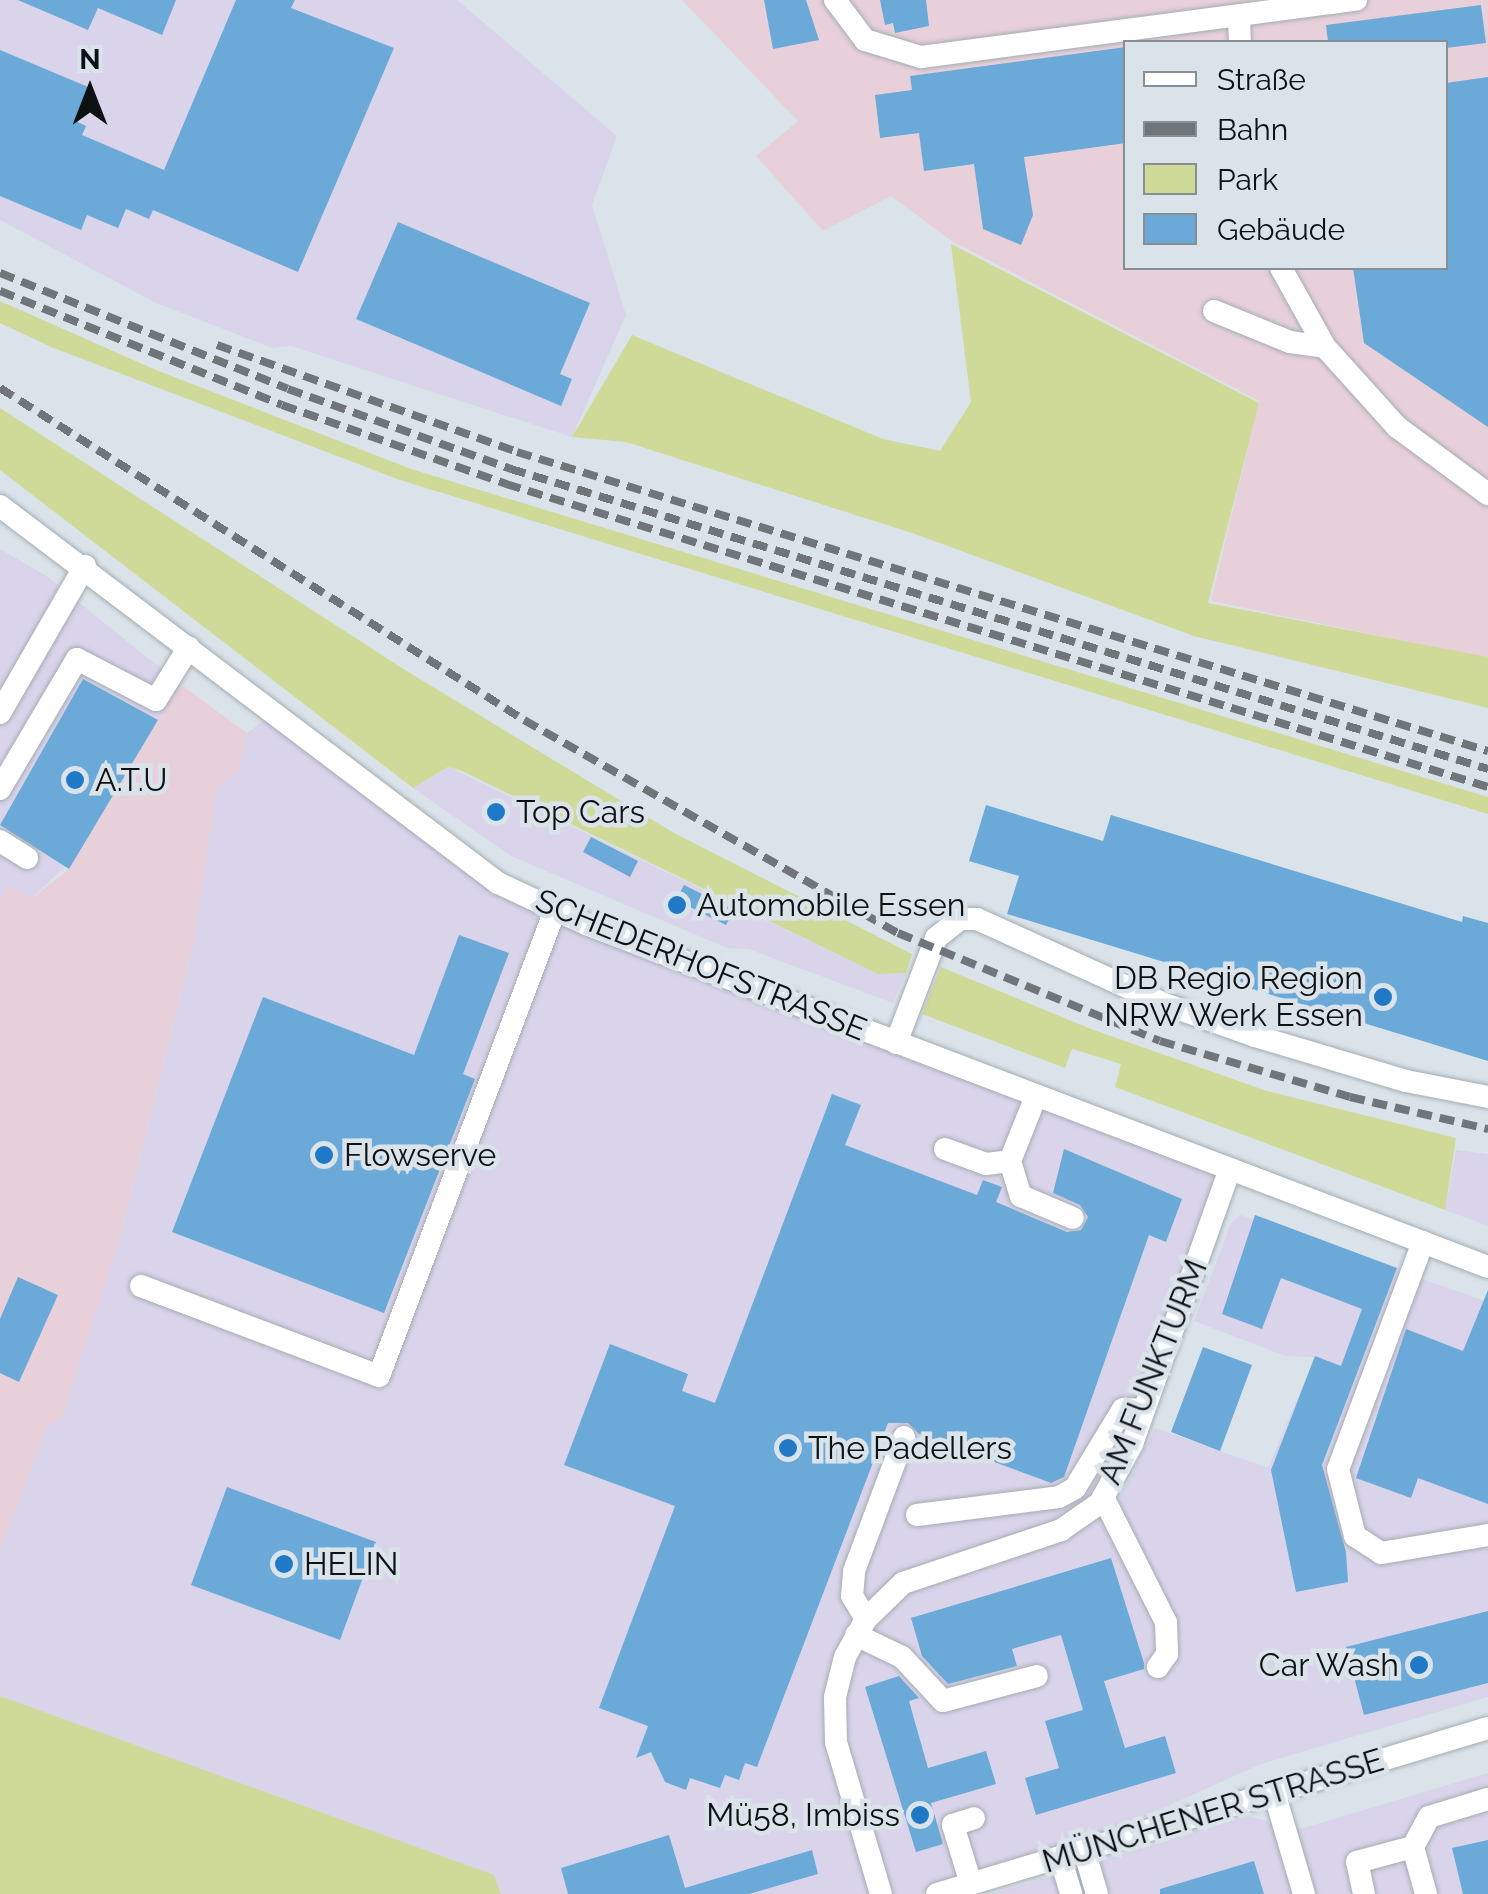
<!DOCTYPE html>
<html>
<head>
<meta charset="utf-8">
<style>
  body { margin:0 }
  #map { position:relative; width:1488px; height:1894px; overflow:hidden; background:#dae3ea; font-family:Raleway,sans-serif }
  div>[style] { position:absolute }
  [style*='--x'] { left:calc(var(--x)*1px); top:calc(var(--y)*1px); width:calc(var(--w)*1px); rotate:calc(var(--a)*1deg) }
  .commercial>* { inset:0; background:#d9d4ea }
  .industrial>* { inset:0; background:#e8d0da }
  .green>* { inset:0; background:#cfda99 }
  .building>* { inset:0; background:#6ba9d8 }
  .roads { filter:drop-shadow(0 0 2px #a4acb3) drop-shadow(0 0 2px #a4acb3) }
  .minor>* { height:22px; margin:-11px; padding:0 11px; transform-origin:11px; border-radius:11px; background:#fff }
  .rail>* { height:8px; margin-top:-4px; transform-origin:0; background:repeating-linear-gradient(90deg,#6f7579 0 15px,transparent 0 23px) }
  .dots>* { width:28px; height:28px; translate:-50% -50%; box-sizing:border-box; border:5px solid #dae3ea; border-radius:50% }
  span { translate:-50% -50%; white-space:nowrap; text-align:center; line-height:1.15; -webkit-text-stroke:9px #dae3ea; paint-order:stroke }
  .poi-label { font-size:32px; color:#0e1113 }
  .left { translate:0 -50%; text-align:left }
  .right { translate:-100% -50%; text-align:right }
  .street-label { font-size:32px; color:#0e1113 }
  .legend { position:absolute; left:1123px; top:40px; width:325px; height:230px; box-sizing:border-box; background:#dae3ea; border:2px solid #888f94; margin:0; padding:12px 18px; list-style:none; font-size:30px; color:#0e1113 }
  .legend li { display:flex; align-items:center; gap:20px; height:50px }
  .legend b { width:50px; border:2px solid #888f94 }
  .north { position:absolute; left:40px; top:40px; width:100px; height:100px; -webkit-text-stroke:8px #dae3ea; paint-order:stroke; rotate:0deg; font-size:28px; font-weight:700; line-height:40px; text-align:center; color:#0e1113 }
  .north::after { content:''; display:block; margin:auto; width:35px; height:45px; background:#0e1113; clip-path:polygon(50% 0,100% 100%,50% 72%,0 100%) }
</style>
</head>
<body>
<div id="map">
  <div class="commercial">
    <div style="clip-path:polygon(0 0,457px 0,617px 136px,592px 205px,626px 315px,572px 437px,291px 346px,272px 348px,154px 302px,0 220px)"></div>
    <div style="clip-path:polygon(0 549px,45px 575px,180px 684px,90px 843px,31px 899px,0 899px)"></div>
    <div style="clip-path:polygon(evenodd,266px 719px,493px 891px,542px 916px,1219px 1177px,1115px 1471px,1115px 1508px,1155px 1428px,1268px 1468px,1315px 1357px,1285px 1356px,1194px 1321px,1231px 1223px,1241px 1215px,1488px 1302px,1488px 1697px,1261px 1764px,1079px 1846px,920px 1894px,0 1894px,67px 1722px,0 1696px,0 1551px,46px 1429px,62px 1416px,116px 1252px,194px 940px,217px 788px,239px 771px,247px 733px,266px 719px,1116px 1519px,1177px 1621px,1173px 1670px,1116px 1519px)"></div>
    <div style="clip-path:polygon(449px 767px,878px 974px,906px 973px,893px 1003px,749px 949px,727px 948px,511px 856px,413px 788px)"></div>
    <div style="clip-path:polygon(1456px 1150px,1488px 1154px,1488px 1226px,1445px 1210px)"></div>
    <div style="clip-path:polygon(1488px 1773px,1488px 1894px,992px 1894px,1247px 1816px,1300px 1829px)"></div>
  </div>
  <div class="industrial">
    <div style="clip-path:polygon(evenodd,682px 0,1488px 0,1488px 658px,1211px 601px,1259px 401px,950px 240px,891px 196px,823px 231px,756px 156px,798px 121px,682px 0,1126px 42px,1446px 42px,1446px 268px,1126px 268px,1126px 42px)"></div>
    <div style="clip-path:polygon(180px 684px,247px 733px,239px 771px,217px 788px,194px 940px,116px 1252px,62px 1416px,46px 1429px,0 1551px,0 899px,7px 886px,31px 899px,69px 869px)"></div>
  </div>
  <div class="green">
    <div style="clip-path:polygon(951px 244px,1259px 403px,1208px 603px,1488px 657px,1488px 708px,1194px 636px,915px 534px,626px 442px,572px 437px,632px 335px,883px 439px,940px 451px,971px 402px)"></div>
    <div style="clip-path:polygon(0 301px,156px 370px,411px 469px,1488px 797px,1488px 814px,400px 480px,51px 347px,0 323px)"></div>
    <div style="clip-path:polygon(0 408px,405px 670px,674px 833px,912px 954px,906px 973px,878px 974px,462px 771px,448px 767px,413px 788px,0 470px)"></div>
    <div style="clip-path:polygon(941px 967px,1091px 1029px,1267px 1091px,1456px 1138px,1445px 1210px,1115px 1087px,1121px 1064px,1072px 1049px,1065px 1068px,922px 1014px)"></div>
    <div style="clip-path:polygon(0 1696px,494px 1875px,501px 1894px,0 1894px)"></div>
  </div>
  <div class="building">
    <div style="clip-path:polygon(18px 0,176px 0,162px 35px,98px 8px,88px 30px)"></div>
    <div style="clip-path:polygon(236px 0,295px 0,291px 8px,394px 48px,298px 272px,153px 210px,149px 219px,126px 209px,118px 228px,87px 215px,81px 230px,0 196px,0 50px,93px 89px,78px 122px,86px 126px,82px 135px,164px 170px)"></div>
    <div style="clip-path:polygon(764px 0,806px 0,819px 40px,773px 49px)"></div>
    <div style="clip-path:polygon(880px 0,926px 0,929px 26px,895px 33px,893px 23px,885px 25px)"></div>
    <div style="clip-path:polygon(1481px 5px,1486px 43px,1446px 48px,1446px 42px,1328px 42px,1326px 25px)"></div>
    <div style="clip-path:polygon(1126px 47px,1126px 143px,1024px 157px,1033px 215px,1021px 245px,983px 229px,974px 164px,924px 171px,919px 133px,880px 138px,875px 95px,912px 90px,910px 76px)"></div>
    <div style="clip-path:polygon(1488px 77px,1488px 427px,1364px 343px,1353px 268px,1446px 268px,1446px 83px)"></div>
    <div style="clip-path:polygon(398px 222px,590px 303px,560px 374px,572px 379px,561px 406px,356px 319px)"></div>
    <div style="clip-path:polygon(83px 679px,158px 720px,69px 869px,0 825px)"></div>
    <div style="clip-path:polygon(986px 805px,1103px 841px,1111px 815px,1462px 922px,1463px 916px,1488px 923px,1488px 1061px,1007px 914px,1019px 876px,969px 861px)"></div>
    <div style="clip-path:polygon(591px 837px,638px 861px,630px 877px,583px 852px)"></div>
    <div style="clip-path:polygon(684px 885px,734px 910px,726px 925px,676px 900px)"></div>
    <div style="clip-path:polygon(459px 935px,509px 953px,463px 1074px,475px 1079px,384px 1313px,172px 1232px,263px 997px,414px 1055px)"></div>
    <div style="clip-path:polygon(832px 1094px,861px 1105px,845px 1145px,977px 1195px,983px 1180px,1002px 1187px,996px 1202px,1067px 1232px,1081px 1230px,1088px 1217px,1080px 1205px,1053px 1193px,1064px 1149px,1182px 1199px,1166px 1242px,1149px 1235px,1064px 1477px,1051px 1483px,919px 1434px,908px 1423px,888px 1423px,757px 1767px,745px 1763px,739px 1780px,725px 1775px,720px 1788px,690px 1778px,686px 1790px,665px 1782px,651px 1752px,636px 1758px,648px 1726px,599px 1708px,675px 1506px,564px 1465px,610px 1344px,688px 1374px,682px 1391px,715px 1403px)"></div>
    <div style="clip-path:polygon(1255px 1215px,1397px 1268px,1322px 1465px,1346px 1552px,1348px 1582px,1296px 1592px,1271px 1470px,1315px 1356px,1341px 1366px,1362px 1309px,1281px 1278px,1262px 1329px,1222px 1314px)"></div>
    <div style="clip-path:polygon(18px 1277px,58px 1295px,19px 1382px,0 1373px,0 1319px)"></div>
    <div style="clip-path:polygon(1488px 1290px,1488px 1504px,1418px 1478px,1411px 1498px,1356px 1478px,1406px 1329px,1463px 1351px)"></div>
    <div style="clip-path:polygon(1203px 1347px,1252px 1365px,1220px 1451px,1171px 1432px)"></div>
    <div style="clip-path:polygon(227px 1487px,376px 1542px,340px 1640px,191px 1585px)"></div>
    <div style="clip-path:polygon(1111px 1558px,1144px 1663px,1144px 1669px,1104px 1681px,1125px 1748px,1165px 1736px,1176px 1773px,1036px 1815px,1025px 1778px,1059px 1768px,1045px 1721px,1083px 1710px,1061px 1635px,1012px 1649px,1017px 1666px,948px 1684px,922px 1656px,911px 1618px)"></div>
    <div style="clip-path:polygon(1488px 1611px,1488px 1683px,1364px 1715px,1346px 1647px)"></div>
    <div style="clip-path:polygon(899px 1676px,919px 1698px,909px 1701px,928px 1768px,986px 1751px,996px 1784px,931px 1803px,943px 1844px,916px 1852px,865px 1687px)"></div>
    <div style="clip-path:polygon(669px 1835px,685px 1888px,812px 1850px,818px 1874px,749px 1894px,568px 1894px,561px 1868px)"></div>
    <div style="clip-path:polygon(1488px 1840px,1488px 1894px,1463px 1894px,1452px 1848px)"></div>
    <div style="clip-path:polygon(1254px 1861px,1264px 1894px,1160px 1894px,1160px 1889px)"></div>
  </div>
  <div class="roads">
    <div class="minor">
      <div style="--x:835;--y:0;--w:50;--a:53.1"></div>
      <div style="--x:865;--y:40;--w:59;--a:16.9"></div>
      <div style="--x:921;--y:57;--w:439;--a:-7.5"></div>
      <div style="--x:1239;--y:17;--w:25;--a:88"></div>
      <div style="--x:1281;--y:268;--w:90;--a:60.9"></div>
      <div style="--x:1214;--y:311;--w:82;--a:22.2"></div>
      <div style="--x:1290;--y:342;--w:35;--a:8"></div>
      <div style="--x:1325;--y:347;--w:108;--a:48"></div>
      <div style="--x:1397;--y:427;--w:113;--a:36.4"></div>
      <div style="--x:0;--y:506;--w:625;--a:37.13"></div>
      <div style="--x:498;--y:883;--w:97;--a:25"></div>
      <div style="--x:586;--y:924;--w:965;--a:20.82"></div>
      <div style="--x:0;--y:713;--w:170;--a:-60"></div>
      <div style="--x:0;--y:789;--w:151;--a:-59.4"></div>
      <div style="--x:77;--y:659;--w:89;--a:27.4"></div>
      <div style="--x:156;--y:700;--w:62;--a:-58.1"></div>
      <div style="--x:0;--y:841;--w:32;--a:32"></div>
      <div style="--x:896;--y:1043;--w:112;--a:-69.1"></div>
      <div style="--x:936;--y:938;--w:31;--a:-38"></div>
      <div style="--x:960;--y:919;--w:17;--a:0"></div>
      <div style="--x:977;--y:919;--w:203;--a:24.4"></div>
      <div style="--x:1162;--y:1003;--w:99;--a:19.5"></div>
      <div style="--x:1255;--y:1036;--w:158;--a:16.6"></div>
      <div style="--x:1406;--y:1081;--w:84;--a:11"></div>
      <div style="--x:945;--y:1149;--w:44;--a:20.1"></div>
      <div style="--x:986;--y:1164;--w:24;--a:-7"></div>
      <div style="--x:1010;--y:1161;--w:70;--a:-68.2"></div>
      <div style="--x:1010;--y:1161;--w:37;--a:73"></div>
      <div style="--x:1021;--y:1196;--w:56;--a:22.9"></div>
      <div style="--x:1423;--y:1242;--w:242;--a:110.5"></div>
      <div style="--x:1338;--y:1469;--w:69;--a:75.8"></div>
      <div style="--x:1355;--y:1536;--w:31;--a:33"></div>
      <div style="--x:1381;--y:1553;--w:109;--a:-9.5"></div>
      <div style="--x:141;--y:1286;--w:254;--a:20.7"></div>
      <div style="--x:379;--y:1376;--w:499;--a:-69.3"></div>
      <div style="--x:1103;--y:1497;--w:140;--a:63.3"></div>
      <div style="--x:1166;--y:1622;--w:32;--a:88"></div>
      <div style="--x:1167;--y:1654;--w:16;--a:125"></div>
      <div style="--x:917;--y:1515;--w:143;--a:-7.2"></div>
      <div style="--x:1059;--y:1497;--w:18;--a:-29"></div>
      <div style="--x:1075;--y:1488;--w:92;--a:-58.7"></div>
      <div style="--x:1123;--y:1409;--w:21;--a:3"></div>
      <div style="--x:866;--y:1619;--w:27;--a:-121"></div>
      <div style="--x:852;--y:1596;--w:25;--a:-85"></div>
      <div style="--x:854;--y:1571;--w:143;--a:-69.5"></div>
      <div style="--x:856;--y:1635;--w:51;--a:25.6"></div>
      <div style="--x:902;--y:1657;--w:60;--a:47"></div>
      <div style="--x:943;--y:1701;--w:97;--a:-14.9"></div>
      <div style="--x:1274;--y:1792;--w:106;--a:73.6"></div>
      <div style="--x:1413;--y:1847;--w:34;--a:-62"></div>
      <div style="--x:1429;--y:1817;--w:62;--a:-17"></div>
      <div style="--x:1084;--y:1850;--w:46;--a:73.5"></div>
      <div style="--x:1060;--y:1857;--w:39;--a:73"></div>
      <div style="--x:971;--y:1884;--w:62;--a:-107"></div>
      <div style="--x:953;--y:1825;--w:22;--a:-18"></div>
      <div style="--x:881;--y:1894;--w:159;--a:-106.5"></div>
      <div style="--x:836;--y:1742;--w:45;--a:-91.3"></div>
      <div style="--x:835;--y:1697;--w:41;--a:-76"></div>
      <div style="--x:845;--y:1657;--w:43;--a:-61.1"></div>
      <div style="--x:866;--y:1619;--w:52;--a:-44.2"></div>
      <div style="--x:903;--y:1583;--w:167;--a:-18.5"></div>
      <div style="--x:1061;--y:1530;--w:47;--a:-34.7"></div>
      <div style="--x:1100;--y:1503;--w:67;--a:-61.5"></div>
      <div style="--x:1132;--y:1444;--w:292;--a:-70.4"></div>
      <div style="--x:937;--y:1894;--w:575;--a:-16.77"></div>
      <div style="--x:1364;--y:1894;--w:33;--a:-102"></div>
      <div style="--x:1357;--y:1862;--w:58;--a:-15"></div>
      <div style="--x:1413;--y:1847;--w:49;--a:74.5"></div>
    </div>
  </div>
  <div class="rail">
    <div style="--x:0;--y:273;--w:310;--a:21.9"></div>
    <div style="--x:288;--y:389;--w:237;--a:19.7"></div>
    <div style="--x:511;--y:469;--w:1022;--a:17.07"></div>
    <div style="--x:0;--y:291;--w:304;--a:22"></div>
    <div style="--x:282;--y:405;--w:238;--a:19.4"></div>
    <div style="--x:506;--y:484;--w:1028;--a:17.15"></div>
    <div style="--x:217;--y:345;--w:319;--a:19.6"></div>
    <div style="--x:517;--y:452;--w:1016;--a:17.12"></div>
    <div style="--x:0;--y:388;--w:620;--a:32.36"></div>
    <div style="--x:524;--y:720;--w:430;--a:29.7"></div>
    <div style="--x:898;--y:933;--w:283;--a:22.4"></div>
    <div style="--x:1160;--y:1041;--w:198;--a:16.4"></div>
    <div style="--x:1350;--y:1097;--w:142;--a:13.1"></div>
  </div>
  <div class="dots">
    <div style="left:75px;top:780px;background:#1f79c6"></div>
    <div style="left:496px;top:812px;background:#1f79c6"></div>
    <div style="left:677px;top:905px;background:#1f79c6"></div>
    <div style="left:1383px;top:997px;background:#1f79c6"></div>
    <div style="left:324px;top:1155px;background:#1f79c6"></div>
    <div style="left:788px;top:1448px;background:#1f79c6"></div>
    <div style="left:284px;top:1564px;background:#1f79c6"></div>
    <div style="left:1419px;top:1665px;background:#1f79c6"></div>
    <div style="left:920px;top:1815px;background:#1f79c6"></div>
  </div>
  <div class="poi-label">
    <span class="left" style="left:95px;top:780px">A.T.U</span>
    <span class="left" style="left:516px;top:812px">Top Cars</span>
    <span class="left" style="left:697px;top:905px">Automobile Essen</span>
    <span class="right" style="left:1363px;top:997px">DB Regio Region<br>NRW Werk Essen</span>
    <span class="left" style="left:344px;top:1155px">Flowserve</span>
    <span class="left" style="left:808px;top:1448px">The Padellers</span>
    <span class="left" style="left:304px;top:1564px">HELIN</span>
    <span class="right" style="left:1399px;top:1665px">Car Wash</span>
    <span class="right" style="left:900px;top:1815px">Mü58, Imbiss</span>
  </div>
  <div class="street-label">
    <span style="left:701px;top:965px;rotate:22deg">SCHEDERHOFSTRASSE</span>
    <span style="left:1153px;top:1372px;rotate:-68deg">AM FUNKTURM</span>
    <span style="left:1213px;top:1811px;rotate:-17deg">MÜNCHENER STRASSE</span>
  </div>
  <ul class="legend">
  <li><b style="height:12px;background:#fff"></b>Straße</li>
  <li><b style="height:12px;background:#6f7579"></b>Bahn</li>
  <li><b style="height:28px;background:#cfda99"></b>Park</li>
  <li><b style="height:28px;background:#6ba9d8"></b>Gebäude</li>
  </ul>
  <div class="north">N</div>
</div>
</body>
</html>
